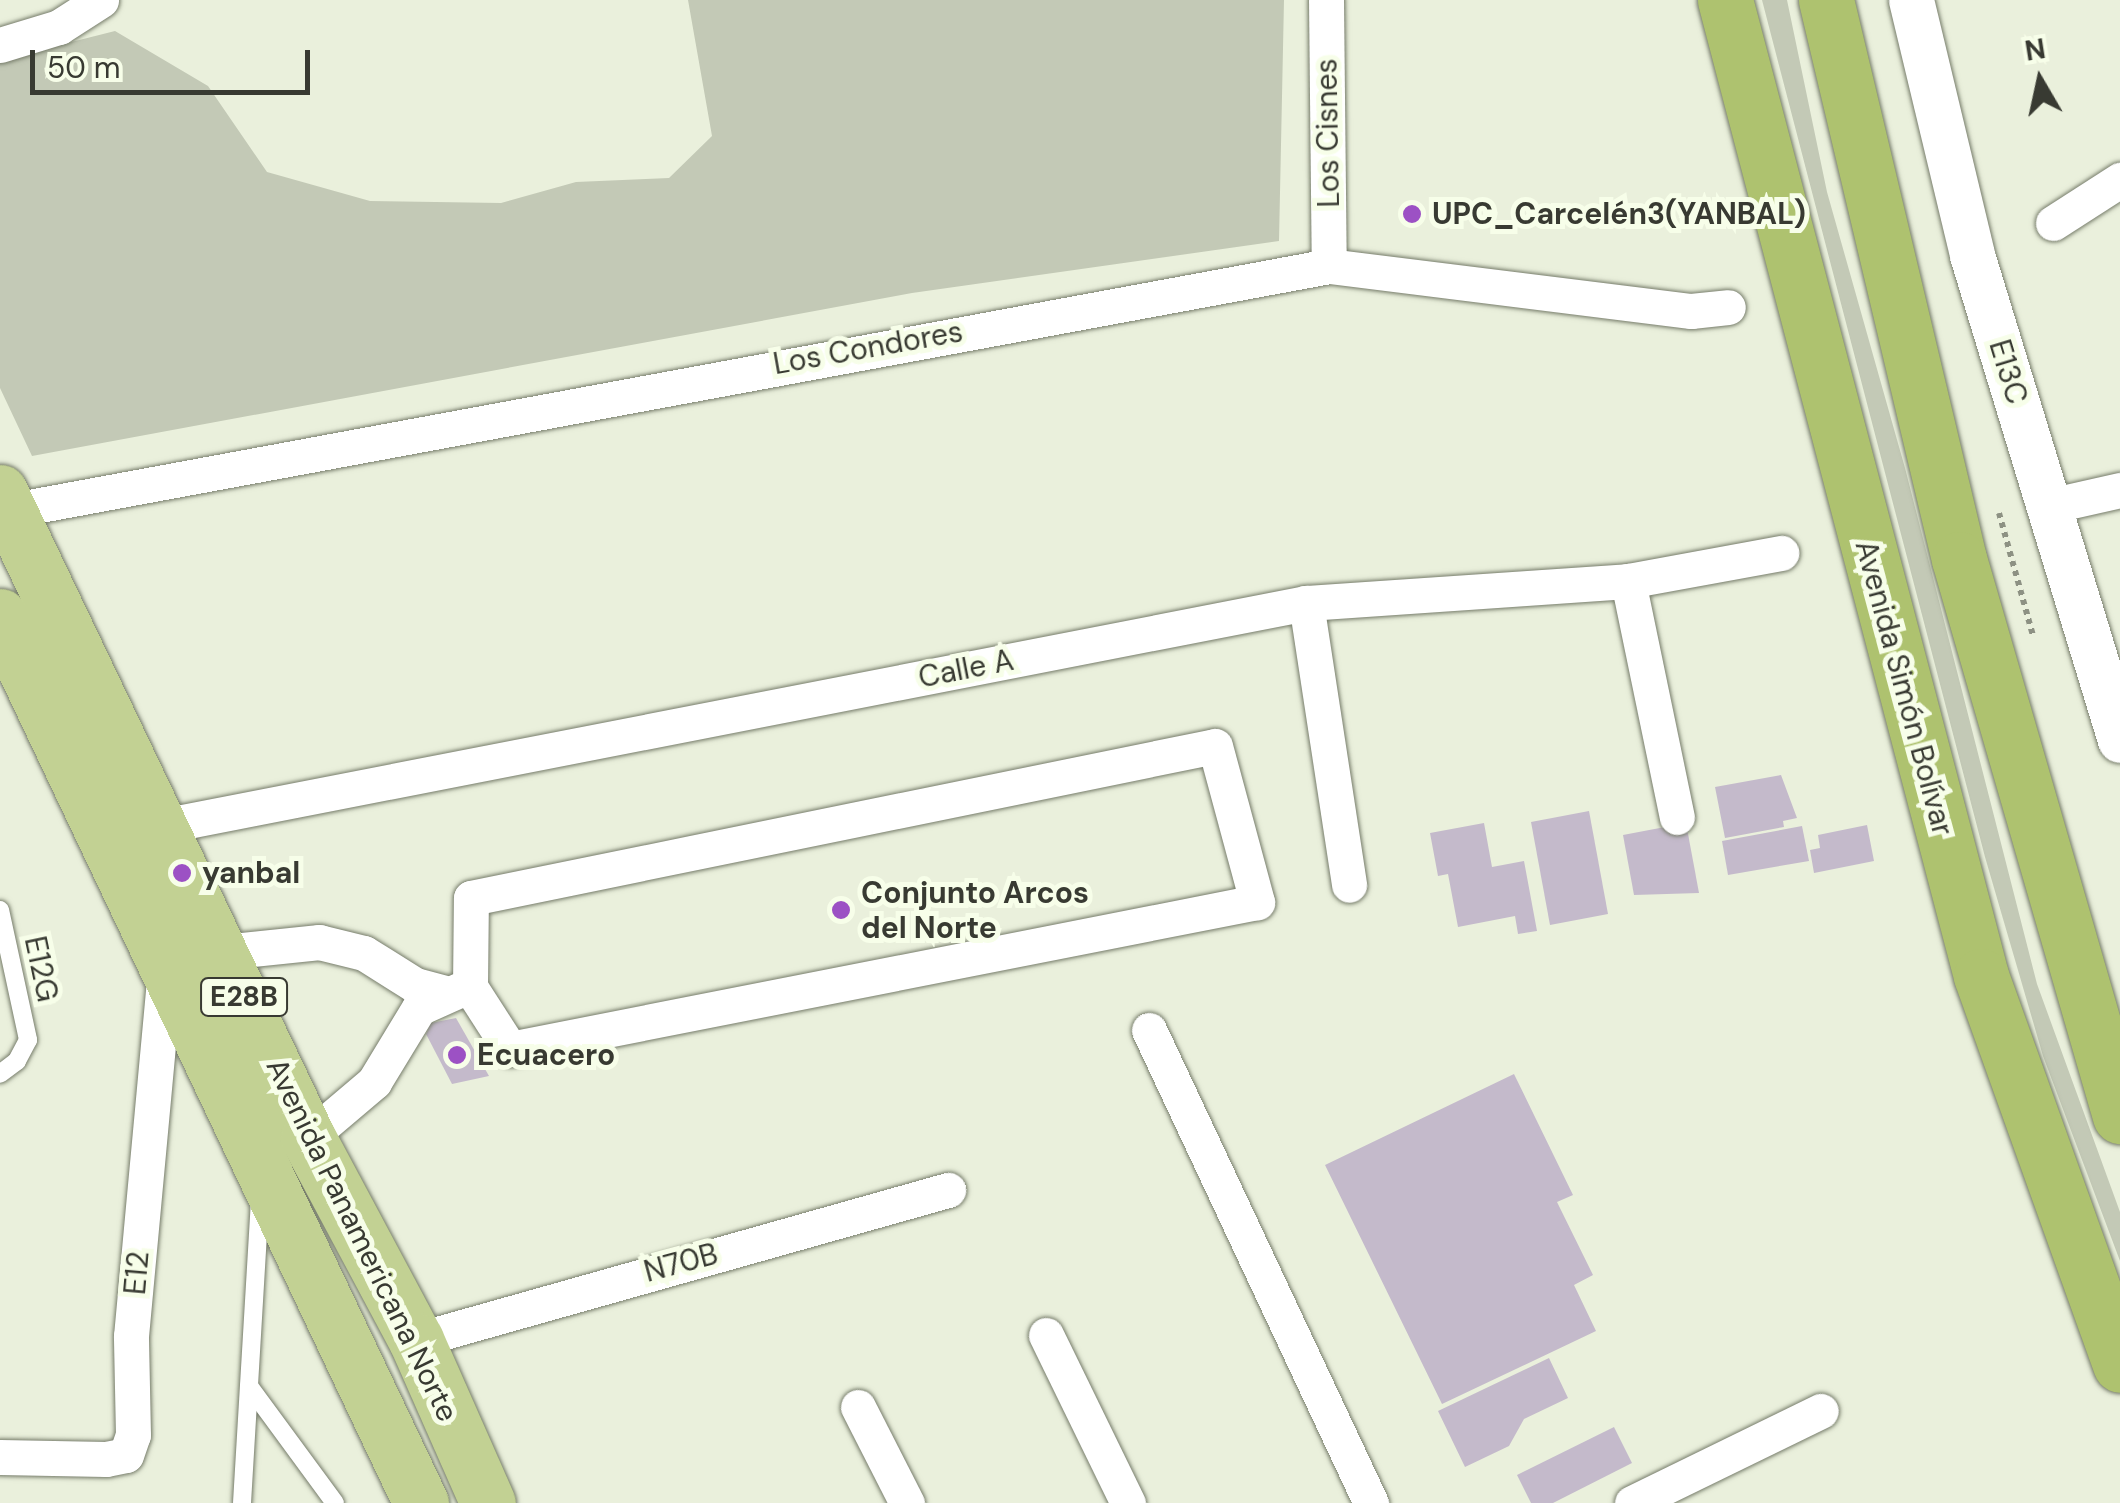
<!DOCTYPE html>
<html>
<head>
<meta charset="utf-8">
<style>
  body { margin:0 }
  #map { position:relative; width:2120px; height:1503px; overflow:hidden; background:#eaf0dc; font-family:"DM Sans",sans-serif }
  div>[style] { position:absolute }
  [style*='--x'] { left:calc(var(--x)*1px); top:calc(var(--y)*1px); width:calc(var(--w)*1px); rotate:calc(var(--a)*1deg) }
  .green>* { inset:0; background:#c3c9b6 }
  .building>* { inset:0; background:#c4bacb }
  .path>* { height:6px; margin-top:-3px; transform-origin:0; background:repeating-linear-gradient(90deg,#8d9183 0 5px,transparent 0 10px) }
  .roads { filter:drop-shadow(0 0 2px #767c6a) drop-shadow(0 0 2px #767c6a) }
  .service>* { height:18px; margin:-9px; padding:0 9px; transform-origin:9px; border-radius:9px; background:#fff }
  .minor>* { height:35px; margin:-17.5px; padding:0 17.5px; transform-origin:17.5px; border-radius:17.5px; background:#fff }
  .tertiary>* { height:45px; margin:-22.5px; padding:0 22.5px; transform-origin:22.5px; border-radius:22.5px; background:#fff }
  .primary>* { height:55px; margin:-27.5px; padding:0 27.5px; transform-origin:27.5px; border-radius:27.5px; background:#c2d193 }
  .trunk>* { height:55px; margin:-27.5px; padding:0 27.5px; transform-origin:27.5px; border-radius:27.5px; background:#aec26f }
  .dots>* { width:28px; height:28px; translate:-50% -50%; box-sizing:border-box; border:5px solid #f7fee9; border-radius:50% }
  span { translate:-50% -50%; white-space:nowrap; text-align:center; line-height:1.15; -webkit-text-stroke:10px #f7fee9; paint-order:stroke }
  .shield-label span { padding:2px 8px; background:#f7fee9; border:2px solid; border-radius:8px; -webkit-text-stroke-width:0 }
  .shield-label { font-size:28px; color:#383a32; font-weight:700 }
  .street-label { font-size:30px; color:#383a32 }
  .poi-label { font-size:30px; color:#383a32; font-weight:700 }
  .left { translate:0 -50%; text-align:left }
  .north { position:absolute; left:1990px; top:30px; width:100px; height:100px; -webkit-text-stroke:8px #f7fee9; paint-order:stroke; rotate:351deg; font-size:28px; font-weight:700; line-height:40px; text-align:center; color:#383a32 }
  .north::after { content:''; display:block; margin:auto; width:35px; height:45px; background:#383a32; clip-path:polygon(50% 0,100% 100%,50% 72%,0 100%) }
  .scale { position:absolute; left:30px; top:50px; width:280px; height:45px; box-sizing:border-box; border:5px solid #383a32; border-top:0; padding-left:12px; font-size:30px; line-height:35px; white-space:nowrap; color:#383a32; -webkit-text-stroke:8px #f7fee9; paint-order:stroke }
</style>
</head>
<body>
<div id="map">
  <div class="green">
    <div style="clip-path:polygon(688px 0,1284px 0,1279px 241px,912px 293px,32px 456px,0 388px,0 60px,115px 31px,208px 86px,267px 172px,370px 201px,501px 203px,576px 182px,669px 178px,712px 136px)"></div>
    <div style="clip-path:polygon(1762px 0,1787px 0,1827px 192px,1905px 468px,2037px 984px,2120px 1212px,2120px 1261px,2043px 1056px,1985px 857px)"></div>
  </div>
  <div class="building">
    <div style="clip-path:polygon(1781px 775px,1797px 818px,1783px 821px,1784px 827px,1725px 838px,1715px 787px)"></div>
    <div style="clip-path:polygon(1589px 811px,1608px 914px,1550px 925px,1531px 822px)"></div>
    <div style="clip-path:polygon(1484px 823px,1492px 867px,1524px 861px,1537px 931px,1518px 934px,1515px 916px,1458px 927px,1448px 874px,1438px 876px,1430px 833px)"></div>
    <div style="clip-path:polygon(1686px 823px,1699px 893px,1634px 895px,1623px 835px)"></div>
    <div style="clip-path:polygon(1867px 825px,1874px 861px,1814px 873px,1810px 850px,1820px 848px,1818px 835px)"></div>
    <div style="clip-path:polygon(1802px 826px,1809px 861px,1728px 875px,1722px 841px)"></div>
    <div style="clip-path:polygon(456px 1018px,489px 1076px,452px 1084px,426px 1034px,431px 1023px)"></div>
    <div style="clip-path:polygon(1514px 1074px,1573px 1195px,1557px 1202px,1593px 1275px,1574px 1285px,1596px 1331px,1442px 1404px,1325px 1165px)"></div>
    <div style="clip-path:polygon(1549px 1358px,1568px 1398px,1524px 1419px,1509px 1446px,1465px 1467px,1438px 1411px)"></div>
    <div style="clip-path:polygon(1614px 1427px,1632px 1463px,1553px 1503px,1531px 1503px,1517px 1475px)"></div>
  </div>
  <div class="path">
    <div style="--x:1999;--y:513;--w:128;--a:74.5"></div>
  </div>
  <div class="roads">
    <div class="service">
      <div style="--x:0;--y:910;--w:133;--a:77.8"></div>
      <div style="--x:28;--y:1040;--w:24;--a:118"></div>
      <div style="--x:17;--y:1061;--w:21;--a:143"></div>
      <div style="--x:249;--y:1386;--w:145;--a:53.7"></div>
      <div style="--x:242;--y:1503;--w:300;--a:-86.6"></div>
    </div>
    <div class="minor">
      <div style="--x:1326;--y:0;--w:266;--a:89.4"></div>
      <div style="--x:0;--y:45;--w:62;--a:-17"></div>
      <div style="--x:59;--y:27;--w:50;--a:-32.7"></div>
      <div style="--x:2053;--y:223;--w:80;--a:-32.7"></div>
      <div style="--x:2049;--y:506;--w:73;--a:-12.7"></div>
      <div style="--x:13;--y:510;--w:1338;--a:-10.5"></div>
      <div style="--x:1329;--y:266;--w:365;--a:7.1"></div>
      <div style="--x:1691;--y:311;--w:37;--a:-6"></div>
      <div style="--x:1628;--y:581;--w:241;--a:78.3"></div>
      <div style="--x:1306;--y:603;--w:285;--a:81.3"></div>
      <div style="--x:1215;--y:746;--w:162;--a:74.9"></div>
      <div style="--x:1257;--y:902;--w:761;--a:168.87"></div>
      <div style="--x:510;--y:1049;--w:74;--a:-122.8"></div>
      <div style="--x:470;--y:987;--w:89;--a:-89.4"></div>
      <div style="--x:471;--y:898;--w:759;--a:-11.55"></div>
      <div style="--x:157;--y:827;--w:1171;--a:-11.03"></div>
      <div style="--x:1306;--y:603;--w:323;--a:-3.9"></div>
      <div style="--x:1628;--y:581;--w:156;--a:-10.4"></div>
      <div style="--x:223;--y:952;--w:97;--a:-5.9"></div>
      <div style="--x:319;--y:942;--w:46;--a:13.7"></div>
      <div style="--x:364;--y:953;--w:60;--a:32.1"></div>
      <div style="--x:415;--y:985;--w:31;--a:15"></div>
      <div style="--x:1149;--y:1030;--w:523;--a:64.86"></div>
      <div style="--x:308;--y:1138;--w:87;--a:-40.3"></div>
      <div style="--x:374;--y:1082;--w:87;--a:-58.7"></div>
      <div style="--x:419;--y:1008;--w:44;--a:-24.2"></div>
      <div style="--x:1046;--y:1335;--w:187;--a:64"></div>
      <div style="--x:416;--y:1340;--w:553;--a:-15.75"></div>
      <div style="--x:858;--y:1407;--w:108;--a:63"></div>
      <div style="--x:0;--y:1457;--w:106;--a:1.1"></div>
      <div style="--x:106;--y:1459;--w:20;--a:-11"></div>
      <div style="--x:126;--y:1455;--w:21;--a:-71"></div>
      <div style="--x:133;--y:1435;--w:99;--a:-91.2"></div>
      <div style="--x:131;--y:1336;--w:368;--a:-84.7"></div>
      <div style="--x:1632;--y:1503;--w:210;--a:-26"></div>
    </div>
    <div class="tertiary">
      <div style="--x:1911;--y:0;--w:262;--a:76.5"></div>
      <div style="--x:1972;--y:255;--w:507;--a:73.03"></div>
    </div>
    <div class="primary">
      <div style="--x:0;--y:492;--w:716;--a:64.51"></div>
      <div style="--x:308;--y:1138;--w:229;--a:61.9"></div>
      <div style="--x:416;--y:1340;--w:178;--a:66.2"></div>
      <div style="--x:0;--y:616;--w:982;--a:64.61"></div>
    </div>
    <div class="trunk">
      <div style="--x:1725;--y:0;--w:1009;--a:75.3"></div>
      <div style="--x:1981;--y:976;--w:413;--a:70.3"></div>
      <div style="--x:1826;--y:0;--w:575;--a:76.62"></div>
      <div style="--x:1959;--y:559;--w:580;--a:73.88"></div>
    </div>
  </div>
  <div class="dots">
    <div style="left:1412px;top:214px;background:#9c51c4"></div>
    <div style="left:182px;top:873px;background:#9c51c4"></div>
    <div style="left:841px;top:910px;background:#9c51c4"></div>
    <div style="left:457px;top:1055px;background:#9c51c4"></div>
  </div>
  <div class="shield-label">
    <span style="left:244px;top:997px">E28B</span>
  </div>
  <div class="street-label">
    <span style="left:1328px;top:133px;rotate:-91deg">Los Cisnes</span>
    <span style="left:868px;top:348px;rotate:-10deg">Los Condores</span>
    <span style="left:2008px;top:372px;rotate:73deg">E13C</span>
    <span style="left:966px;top:669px;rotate:-11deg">Calle A</span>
    <span style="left:1904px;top:688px;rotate:75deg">Avenida Simón Bolívar</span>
    <span style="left:41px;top:969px;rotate:78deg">E12G</span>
    <span style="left:362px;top:1240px;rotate:64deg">Avenida Panamericana Norte</span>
    <span style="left:681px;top:1263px;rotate:-15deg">N70B</span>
    <span style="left:137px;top:1273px;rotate:-85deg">E12</span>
  </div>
  <div class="poi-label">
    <span class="left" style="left:1432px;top:214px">UPC_Carcelén3(YANBAL)</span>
    <span class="left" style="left:202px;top:873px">yanbal</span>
    <span class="left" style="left:861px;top:910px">Conjunto Arcos<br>del Norte</span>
    <span class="left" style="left:477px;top:1055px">Ecuacero</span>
  </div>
  <div class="north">N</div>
  <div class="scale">50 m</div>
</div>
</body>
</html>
